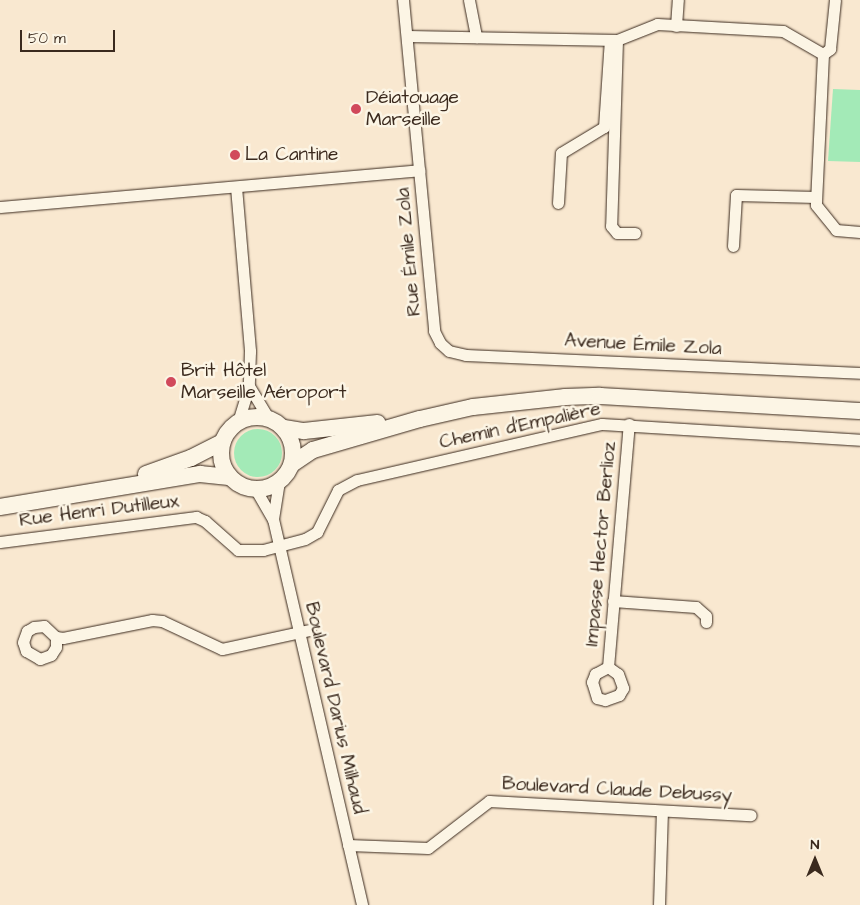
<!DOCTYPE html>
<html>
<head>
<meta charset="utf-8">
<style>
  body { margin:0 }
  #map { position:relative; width:860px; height:905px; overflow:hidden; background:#f9e8d0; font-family:"Architects Daughter",sans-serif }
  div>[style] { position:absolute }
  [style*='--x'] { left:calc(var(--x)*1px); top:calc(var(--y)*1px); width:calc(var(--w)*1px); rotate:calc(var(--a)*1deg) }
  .green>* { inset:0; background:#a3eab7 }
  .round { border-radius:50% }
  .roads { filter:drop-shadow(0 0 1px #3b2a1e) drop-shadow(0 0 1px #3b2a1e) }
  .minor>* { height:11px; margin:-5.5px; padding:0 5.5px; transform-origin:5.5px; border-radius:5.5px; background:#fcf5e5 }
  .secondary>* { height:16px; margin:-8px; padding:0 8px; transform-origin:8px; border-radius:8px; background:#fcf5e5 }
  .secondary>.ring { margin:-8px; padding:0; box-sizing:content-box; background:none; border:16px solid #fcf5e5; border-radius:50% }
  .dots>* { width:14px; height:14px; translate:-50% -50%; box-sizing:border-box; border:2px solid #fcf5e5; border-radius:50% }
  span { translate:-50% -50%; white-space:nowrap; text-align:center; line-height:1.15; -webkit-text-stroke:5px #fcf5e5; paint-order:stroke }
  .poi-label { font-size:19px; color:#3b2a1e }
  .left { translate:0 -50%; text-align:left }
  .street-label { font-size:19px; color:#3b2a1e }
  .north { position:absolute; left:790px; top:835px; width:50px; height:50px; -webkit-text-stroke:4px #fcf5e5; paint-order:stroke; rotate:0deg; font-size:14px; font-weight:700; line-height:20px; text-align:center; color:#3b2a1e }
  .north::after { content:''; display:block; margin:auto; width:18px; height:22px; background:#3b2a1e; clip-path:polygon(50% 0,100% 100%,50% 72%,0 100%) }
  .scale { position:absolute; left:20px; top:30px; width:95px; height:22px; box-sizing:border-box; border:2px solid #3b2a1e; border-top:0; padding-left:6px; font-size:15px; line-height:18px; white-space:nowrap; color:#3b2a1e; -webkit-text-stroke:4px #fcf5e5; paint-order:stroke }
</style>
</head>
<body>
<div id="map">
  <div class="green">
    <div style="clip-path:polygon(833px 89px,860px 90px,860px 162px,828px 161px)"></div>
    <div class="round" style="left:234px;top:429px;width:48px;height:48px"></div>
  </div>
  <div class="roads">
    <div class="minor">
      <div style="--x:403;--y:0;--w:332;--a:84.6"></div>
      <div style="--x:434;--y:331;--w:13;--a:63"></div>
      <div style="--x:440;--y:343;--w:12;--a:42"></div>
      <div style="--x:449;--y:351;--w:17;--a:13"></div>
      <div style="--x:466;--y:355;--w:394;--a:2.6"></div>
      <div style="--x:469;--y:0;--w:38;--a:79"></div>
      <div style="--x:676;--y:26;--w:26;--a:-86"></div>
      <div style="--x:408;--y:36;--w:209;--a:1.1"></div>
      <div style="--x:617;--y:40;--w:43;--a:-21.8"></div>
      <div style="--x:657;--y:24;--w:126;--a:3.2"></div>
      <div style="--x:783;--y:31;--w:46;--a:29.9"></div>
      <div style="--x:823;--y:54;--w:151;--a:92.7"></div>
      <div style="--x:816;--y:205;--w:32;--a:51"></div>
      <div style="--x:836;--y:230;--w:24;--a:5"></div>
      <div style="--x:617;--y:40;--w:186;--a:91.8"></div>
      <div style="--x:611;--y:226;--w:9;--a:49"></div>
      <div style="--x:617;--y:233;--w:18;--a:0"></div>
      <div style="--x:823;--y:54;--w:9;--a:-36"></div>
      <div style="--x:830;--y:49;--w:49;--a:-84.2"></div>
      <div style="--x:236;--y:187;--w:165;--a:85.1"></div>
      <div style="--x:250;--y:351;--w:35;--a:92"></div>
      <div style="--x:249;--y:386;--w:38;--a:107"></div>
      <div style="--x:558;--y:203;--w:50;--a:-86.6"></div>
      <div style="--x:561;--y:153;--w:50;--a:-31.2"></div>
      <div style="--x:604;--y:127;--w:87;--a:-86.1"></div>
      <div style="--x:0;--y:207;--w:421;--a:-5"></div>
      <div style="--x:733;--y:246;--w:51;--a:-86.6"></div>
      <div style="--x:736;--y:195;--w:80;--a:1.4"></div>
      <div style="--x:249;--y:386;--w:39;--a:59"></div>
      <div style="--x:256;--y:490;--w:34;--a:60"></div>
      <div style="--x:273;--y:519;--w:396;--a:77"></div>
      <div style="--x:273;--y:519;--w:37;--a:-81"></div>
      <div style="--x:0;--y:542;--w:198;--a:-7.3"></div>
      <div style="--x:196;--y:517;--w:10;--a:24"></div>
      <div style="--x:205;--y:521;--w:44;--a:41.3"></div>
      <div style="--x:238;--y:550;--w:25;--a:0"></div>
      <div style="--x:263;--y:550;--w:43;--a:-14.7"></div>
      <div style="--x:305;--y:539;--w:14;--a:-30"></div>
      <div style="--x:317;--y:532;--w:47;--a:-63.4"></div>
      <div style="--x:338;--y:490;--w:21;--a:-28"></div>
      <div style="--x:357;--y:480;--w:251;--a:-12.9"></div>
      <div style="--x:602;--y:424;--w:258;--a:3.5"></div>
      <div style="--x:613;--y:601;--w:83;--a:4.1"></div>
      <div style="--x:696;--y:607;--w:13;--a:42"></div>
      <div style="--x:706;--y:616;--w:6;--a:90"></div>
      <div style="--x:56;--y:637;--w:10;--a:90"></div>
      <div style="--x:56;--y:647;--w:9;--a:122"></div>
      <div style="--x:51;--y:655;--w:12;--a:160"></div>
      <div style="--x:40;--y:659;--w:16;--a:-150"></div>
      <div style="--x:26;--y:651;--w:9;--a:-108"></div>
      <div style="--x:23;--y:642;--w:12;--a:-70"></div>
      <div style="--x:27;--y:631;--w:8;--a:-30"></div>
      <div style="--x:34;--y:627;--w:10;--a:-6"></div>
      <div style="--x:44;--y:626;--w:16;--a:43"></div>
      <div style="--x:56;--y:637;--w:7;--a:8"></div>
      <div style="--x:63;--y:638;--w:91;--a:-11.4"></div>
      <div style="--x:152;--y:620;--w:10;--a:6"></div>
      <div style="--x:162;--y:621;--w:66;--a:25"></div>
      <div style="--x:222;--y:649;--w:90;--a:-12.2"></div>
      <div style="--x:608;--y:667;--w:12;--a:35"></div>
      <div style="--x:618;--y:674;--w:15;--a:70"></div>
      <div style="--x:623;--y:688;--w:8;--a:120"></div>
      <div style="--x:619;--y:695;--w:15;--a:160"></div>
      <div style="--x:605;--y:700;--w:8;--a:-166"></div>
      <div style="--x:597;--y:698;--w:17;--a:-107"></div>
      <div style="--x:592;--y:682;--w:9;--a:-69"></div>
      <div style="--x:595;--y:674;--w:15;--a:-28"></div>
      <div style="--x:608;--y:667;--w:244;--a:-85.1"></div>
      <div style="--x:348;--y:845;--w:80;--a:2.1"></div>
      <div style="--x:428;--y:848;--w:77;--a:-37.6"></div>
      <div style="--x:489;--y:801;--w:262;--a:3.1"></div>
      <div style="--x:659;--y:905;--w:94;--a:-88.2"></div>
    </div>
    <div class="secondary">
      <div class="ring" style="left:221px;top:417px;width:56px;height:56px"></div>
      <div style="--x:284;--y:428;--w:20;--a:9"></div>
      <div style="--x:304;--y:431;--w:74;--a:-6.2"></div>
      <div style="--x:292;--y:464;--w:25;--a:-34"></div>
      <div style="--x:313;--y:450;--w:111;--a:-16.2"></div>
      <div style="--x:420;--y:419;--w:54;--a:-12.8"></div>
      <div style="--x:473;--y:407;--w:93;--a:-6.2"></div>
      <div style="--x:565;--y:397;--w:35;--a:-2"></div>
      <div style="--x:600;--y:396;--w:260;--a:3.3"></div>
      <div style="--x:146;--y:474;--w:48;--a:-19.6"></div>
      <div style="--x:191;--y:458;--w:35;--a:-27"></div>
      <div style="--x:0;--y:507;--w:203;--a:-9.4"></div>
      <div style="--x:200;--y:474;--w:29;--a:6"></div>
    </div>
  </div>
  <div class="dots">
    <div style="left:356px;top:109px;background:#d1495b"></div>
    <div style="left:235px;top:155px;background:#d1495b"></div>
    <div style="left:171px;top:382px;background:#d1495b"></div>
  </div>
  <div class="poi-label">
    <span class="left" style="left:366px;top:109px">Déiatouage<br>Marseille</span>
    <span class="left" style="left:245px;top:155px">La Cantine</span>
    <span class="left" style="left:181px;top:382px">Brit Hôtel<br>Marseille Aéroport</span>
  </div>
  <div class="street-label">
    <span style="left:409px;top:252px;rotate:-95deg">Rue Émile Zola</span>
    <span style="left:643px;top:345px;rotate:3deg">Avenue Émile Zola</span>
    <span style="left:520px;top:426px;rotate:-12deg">Chemin d'Empalière</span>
    <span style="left:99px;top:511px;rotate:-7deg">Rue Henri Dutilleux</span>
    <span style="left:601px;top:544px;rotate:-85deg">Impasse Hector Berlioz</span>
    <span style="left:335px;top:708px;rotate:77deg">Boulevard Darius Milhaud</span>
    <span style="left:617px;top:790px;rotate:3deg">Boulevard Claude Debussy</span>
  </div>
  <div class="north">N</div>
  <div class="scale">50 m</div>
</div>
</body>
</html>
